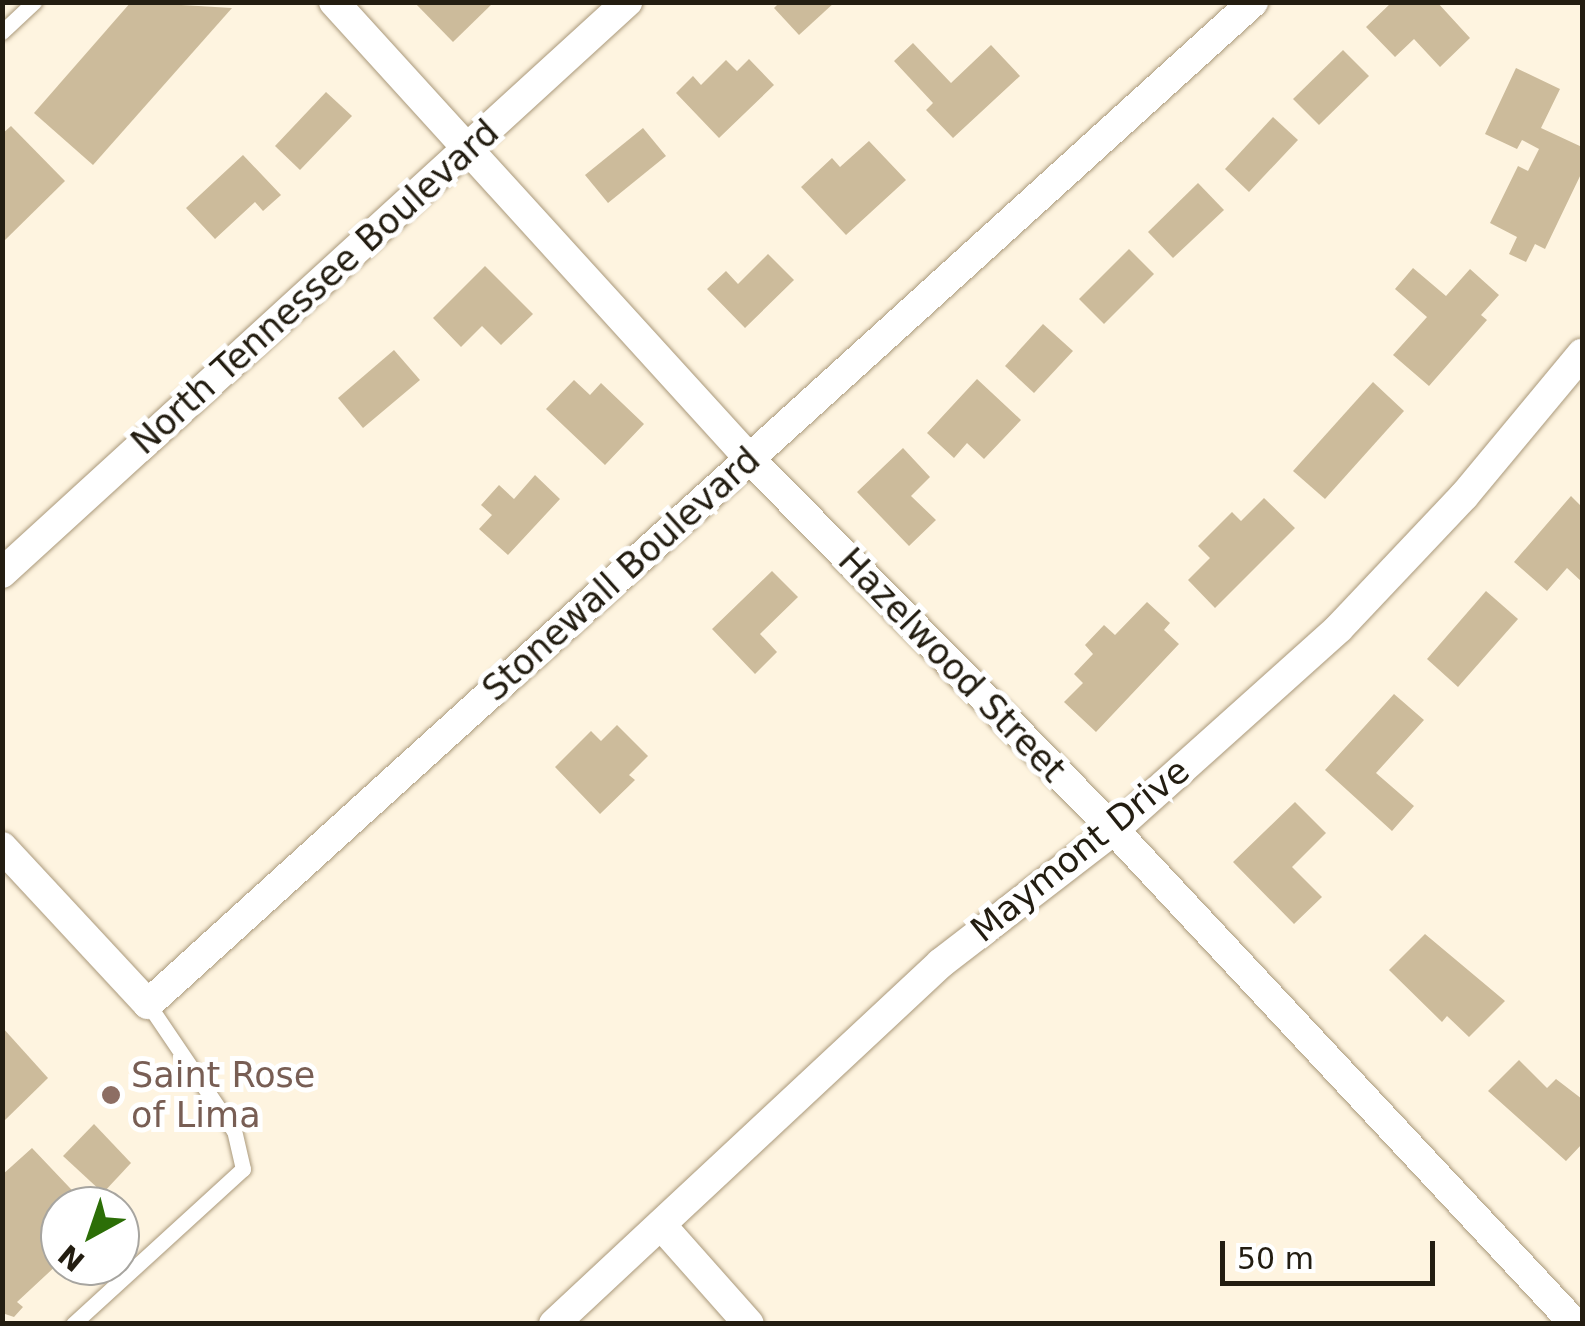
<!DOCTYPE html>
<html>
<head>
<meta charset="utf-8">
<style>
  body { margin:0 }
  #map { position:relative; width:1585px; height:1326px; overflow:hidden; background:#fef4e0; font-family:"DejaVu Sans",sans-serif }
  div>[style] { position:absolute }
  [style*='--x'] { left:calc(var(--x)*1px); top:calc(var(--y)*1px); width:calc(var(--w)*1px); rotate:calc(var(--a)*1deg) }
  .building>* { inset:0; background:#ccbb9b }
  .roads { filter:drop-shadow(0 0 2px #aa997b) drop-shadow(0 0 2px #aa997b) }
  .service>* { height:15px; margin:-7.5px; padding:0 7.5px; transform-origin:7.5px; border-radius:7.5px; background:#fff }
  .minor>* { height:30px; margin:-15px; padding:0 15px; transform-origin:15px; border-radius:15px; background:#fff }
  .dots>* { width:28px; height:28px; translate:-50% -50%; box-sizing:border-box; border:5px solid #fff; border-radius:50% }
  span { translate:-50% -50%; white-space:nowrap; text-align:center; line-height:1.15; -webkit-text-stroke:10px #fff; paint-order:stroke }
  .street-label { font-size:35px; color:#231d11 }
  .education-label { font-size:35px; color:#785e54 }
  .left { translate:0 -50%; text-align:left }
  .frame { position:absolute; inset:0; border:5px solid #231d11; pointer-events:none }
  .north { position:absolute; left:40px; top:1186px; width:100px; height:100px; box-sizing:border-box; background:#fff; border:2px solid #a7a5a0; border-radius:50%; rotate:220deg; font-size:28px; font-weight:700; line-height:40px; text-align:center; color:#231d11 }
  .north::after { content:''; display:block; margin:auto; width:35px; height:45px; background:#2c6e07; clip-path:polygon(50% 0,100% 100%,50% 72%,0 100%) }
  .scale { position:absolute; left:1220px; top:1241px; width:215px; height:45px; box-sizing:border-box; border:5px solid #231d11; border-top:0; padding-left:12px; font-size:30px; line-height:35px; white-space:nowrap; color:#231d11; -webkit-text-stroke:8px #fff; paint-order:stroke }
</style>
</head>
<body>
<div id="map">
  <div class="building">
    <div style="clip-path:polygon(131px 2px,232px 8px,93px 165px,34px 113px)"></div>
    <div style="clip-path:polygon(414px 2px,494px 2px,453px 42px)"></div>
    <div style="clip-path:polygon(780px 2px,835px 2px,799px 35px,774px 8px)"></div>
    <div style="clip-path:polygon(1392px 2px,1437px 2px,1470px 38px,1440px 67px,1414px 39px,1395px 57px,1366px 27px)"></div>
    <div style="clip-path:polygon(913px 43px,951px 83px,991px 45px,1020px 76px,953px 138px,926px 110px,933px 103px,894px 61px)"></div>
    <div style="clip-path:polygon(1343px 50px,1369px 76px,1319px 125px,1293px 99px)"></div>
    <div style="clip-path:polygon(749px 59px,774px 85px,719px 138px,676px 93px,693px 76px,701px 85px,726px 60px,737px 71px)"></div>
    <div style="clip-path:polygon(1516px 68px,1560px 89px,1541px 128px,1582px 147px,1582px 172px,1545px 249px,1535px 244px,1526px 262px,1509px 254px,1517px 237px,1490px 223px,1518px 166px,1528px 171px,1539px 149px,1522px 140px,1517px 149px,1485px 134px)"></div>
    <div style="clip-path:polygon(326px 92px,352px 116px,300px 170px,275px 146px)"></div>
    <div style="clip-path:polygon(1273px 117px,1298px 140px,1249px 192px,1225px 169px)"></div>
    <div style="clip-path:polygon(11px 126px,65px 181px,2px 243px,2px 134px)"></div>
    <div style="clip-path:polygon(643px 128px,666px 156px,608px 203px,585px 175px)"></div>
    <div style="clip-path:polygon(869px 141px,906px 180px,846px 235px,801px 187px,832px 158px,840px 167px)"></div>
    <div style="clip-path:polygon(243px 155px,281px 195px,263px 211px,255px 202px,215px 239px,186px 208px)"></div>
    <div style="clip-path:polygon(1198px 183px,1224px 210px,1173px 258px,1148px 232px)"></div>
    <div style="clip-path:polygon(1129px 249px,1154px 274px,1104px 324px,1079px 299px)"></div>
    <div style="clip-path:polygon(768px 254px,794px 280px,745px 328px,707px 289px,726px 271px,738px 284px)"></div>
    <div style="clip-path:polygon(485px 266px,533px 314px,501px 345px,482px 326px,461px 347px,433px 318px)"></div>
    <div style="clip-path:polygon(1413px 268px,1446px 296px,1470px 269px,1499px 295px,1481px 315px,1487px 320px,1429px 386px,1393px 355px,1427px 317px,1395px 289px)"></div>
    <div style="clip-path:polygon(1043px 324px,1073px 351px,1034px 393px,1005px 366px)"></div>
    <div style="clip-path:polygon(394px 350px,420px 380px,363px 428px,338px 398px)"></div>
    <div style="clip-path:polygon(977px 379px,1021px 420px,984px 459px,967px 443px,954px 458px,927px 433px)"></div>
    <div style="clip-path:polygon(574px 380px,590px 395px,601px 383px,644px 424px,605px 465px,546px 409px)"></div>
    <div style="clip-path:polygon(1373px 382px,1404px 411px,1325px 499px,1293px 471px)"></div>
    <div style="clip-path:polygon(903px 448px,930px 477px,911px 496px,936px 520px,909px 546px,857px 492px)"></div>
    <div style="clip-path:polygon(535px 475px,560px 499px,508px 555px,479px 529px,492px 515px,481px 505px,499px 485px,514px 499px)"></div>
    <div style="clip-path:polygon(1571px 496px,1582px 507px,1582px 582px,1567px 568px,1547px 591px,1514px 562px)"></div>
    <div style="clip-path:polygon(1264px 498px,1295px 528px,1215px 608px,1188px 580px,1210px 558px,1198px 546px,1232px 512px,1241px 521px)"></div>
    <div style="clip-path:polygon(772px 571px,798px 597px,760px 634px,777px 652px,755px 674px,712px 629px)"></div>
    <div style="clip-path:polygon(1486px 591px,1518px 619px,1458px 687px,1427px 659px)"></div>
    <div style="clip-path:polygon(1147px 602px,1170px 623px,1164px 630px,1179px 644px,1096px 732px,1064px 702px,1083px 683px,1074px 674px,1093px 654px,1085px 645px,1104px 625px,1115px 635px)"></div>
    <div style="clip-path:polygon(1394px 694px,1424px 720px,1376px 773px,1414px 806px,1392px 831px,1325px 770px)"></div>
    <div style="clip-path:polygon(617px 725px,648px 756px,629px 775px,635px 780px,600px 814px,555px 767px,591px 731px,601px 741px)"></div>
    <div style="clip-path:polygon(1295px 802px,1326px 833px,1292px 867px,1322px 897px,1294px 924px,1233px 862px)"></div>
    <div style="clip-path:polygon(1425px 934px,1505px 1001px,1469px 1037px,1447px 1016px,1442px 1022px,1389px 970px)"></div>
    <div style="clip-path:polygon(2px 1027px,48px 1078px,2px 1123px)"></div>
    <div style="clip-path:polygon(1519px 1060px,1547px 1088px,1556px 1079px,1582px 1099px,1582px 1144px,1566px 1161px,1488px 1091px)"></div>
    <div style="clip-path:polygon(94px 1124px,131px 1163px,103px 1193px,63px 1156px)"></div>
    <div style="clip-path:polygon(32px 1148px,87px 1206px,60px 1206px,60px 1262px,17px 1302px,23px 1307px,14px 1317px,2px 1313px,2px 1175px)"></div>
  </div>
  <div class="roads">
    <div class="service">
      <div style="--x:2;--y:32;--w:44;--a:-43.2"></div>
      <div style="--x:73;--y:1324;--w:230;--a:-42.4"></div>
      <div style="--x:243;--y:1169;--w:39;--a:-103"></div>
      <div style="--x:234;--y:1131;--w:153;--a:-124.1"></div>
    </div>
    <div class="minor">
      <div style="--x:334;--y:2;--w:617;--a:47.7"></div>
      <div style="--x:749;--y:458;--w:521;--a:45.54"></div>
      <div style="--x:1114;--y:830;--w:676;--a:46.98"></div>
      <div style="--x:2;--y:573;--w:847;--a:-42.41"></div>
      <div style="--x:2;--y:847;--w:214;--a:47.1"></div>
      <div style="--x:148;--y:1004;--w:1492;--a:-42.2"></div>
      <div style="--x:661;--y:1225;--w:132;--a:48.4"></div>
      <div style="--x:554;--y:1324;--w:529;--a:-43.01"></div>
      <div style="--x:941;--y:963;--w:218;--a:-37.6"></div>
      <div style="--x:1114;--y:830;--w:302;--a:-41.9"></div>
      <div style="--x:1339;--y:628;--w:182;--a:-46.6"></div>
      <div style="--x:1464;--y:496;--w:185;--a:-50.3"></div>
    </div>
  </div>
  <div class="dots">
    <div style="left:111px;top:1095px;background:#8d6e63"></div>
  </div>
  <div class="street-label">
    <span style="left:315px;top:287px;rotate:-42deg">North Tennessee Boulevard</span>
    <span style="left:621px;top:574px;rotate:-42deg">Stonewall Boulevard</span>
    <span style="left:952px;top:665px;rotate:46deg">Hazelwood Street</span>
    <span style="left:1080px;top:850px;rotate:-39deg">Maymont Drive</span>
  </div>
  <div class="education-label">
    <span class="left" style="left:131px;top:1095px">Saint Rose<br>of Lima</span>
  </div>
  <div class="frame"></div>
  <div class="north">N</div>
  <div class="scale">50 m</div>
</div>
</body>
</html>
